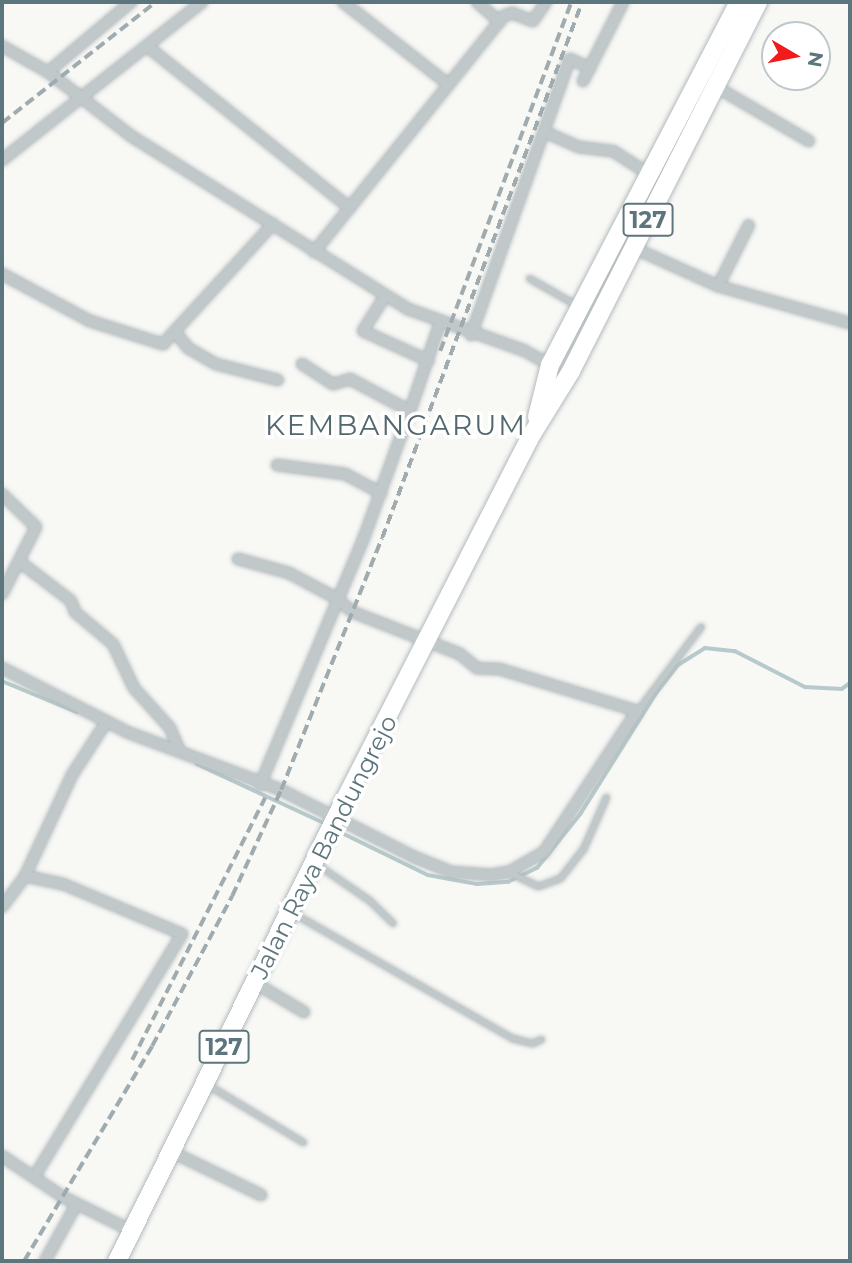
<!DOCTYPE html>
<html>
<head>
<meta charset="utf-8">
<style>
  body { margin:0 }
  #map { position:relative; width:852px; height:1263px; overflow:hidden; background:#f8f8f5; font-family:Montserrat,sans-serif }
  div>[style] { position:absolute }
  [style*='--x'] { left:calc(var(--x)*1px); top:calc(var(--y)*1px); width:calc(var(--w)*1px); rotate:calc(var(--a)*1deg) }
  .stream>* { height:3.5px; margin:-1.75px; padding:0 1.75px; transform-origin:1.75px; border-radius:1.75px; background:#b7cacb }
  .roads { filter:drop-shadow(0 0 2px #b2babd) drop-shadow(0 0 2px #b2babd) }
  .lane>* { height:5px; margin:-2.5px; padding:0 2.5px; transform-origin:2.5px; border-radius:2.5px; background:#c1c8ca }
  .street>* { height:10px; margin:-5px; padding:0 5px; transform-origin:5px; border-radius:5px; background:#c1c8ca }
  .primary>* { height:18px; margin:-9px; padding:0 9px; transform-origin:9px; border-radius:9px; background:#fff }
  .rail>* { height:3.5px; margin-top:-1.75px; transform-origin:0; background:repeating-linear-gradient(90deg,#a0abaf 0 10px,transparent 0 15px) }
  span { translate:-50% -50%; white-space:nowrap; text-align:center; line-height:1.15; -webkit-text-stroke:7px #fff; paint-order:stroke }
  .shield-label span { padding:2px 5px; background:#fff; border:2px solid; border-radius:5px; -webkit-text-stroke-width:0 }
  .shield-label { font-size:23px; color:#5d767d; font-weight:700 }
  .street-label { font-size:24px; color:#5d767d }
  .quarter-label { font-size:28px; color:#53686d; letter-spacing:2px }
  .frame { position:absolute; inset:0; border:4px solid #5d767d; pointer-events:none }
  .north { position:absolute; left:761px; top:21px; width:70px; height:70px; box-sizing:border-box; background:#fff; border:2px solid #bec8cb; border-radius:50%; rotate:100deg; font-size:19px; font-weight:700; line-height:28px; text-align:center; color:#5d767d }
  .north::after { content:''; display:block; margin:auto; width:24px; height:32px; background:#f21b1c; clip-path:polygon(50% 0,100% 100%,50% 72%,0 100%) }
</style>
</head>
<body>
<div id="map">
  <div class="stream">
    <div style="--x:2;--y:681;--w:81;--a:22.5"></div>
    <div style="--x:197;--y:764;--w:142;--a:24.9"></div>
    <div style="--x:336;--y:830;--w:102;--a:26.1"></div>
    <div style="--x:428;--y:875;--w:50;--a:10.4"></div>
    <div style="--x:477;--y:884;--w:31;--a:-4"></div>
    <div style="--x:508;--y:882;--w:32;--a:-26"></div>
    <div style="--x:537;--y:868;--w:70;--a:-51.3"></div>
    <div style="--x:581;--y:813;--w:143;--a:-57.9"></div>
    <div style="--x:657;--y:692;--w:34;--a:-52"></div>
    <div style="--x:678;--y:665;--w:32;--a:-32"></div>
    <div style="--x:705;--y:648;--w:30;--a:6"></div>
    <div style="--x:735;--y:651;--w:79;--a:27.2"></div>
    <div style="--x:805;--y:687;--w:37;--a:3"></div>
    <div style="--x:842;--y:689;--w:10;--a:-37"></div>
  </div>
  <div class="roads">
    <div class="lane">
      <div style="--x:529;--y:278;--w:56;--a:29.7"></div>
      <div style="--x:637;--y:711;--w:106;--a:-53"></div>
      <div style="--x:318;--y:865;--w:62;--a:34.5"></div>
      <div style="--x:369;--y:900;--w:33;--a:44"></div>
      <div style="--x:509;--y:872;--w:32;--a:26"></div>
      <div style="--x:538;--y:886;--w:23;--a:-20"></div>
      <div style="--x:560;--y:878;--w:37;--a:-52"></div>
      <div style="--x:583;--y:849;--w:57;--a:-66.1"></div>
      <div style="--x:293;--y:913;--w:252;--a:29.7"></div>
      <div style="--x:512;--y:1038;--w:21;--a:14"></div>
      <div style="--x:532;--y:1043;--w:10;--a:-24"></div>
      <div style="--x:208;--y:1085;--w:111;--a:31"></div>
    </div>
    <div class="street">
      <div style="--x:343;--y:2;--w:133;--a:38"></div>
      <div style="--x:477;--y:2;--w:30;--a:41"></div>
      <div style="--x:2;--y:46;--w:53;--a:29.5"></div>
      <div style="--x:48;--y:72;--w:105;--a:37.6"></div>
      <div style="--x:131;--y:136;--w:327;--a:32"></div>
      <div style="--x:408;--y:309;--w:124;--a:19.7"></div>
      <div style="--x:525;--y:351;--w:29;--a:29"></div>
      <div style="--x:148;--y:47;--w:258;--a:38.6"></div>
      <div style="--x:48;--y:72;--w:109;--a:-40.1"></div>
      <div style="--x:583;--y:81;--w:89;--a:-63.1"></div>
      <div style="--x:713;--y:85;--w:111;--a:30.3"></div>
      <div style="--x:545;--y:132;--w:37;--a:24"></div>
      <div style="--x:579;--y:147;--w:34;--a:7"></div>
      <div style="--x:613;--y:151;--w:43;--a:32.6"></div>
      <div style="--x:2;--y:160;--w:255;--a:-38.3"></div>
      <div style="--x:634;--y:248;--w:92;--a:24.3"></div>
      <div style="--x:718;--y:286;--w:137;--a:15.7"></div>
      <div style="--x:314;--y:252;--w:303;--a:-51.2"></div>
      <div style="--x:504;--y:16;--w:9;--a:-21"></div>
      <div style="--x:512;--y:13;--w:22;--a:21"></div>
      <div style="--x:533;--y:21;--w:23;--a:-56"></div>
      <div style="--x:2;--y:274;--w:100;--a:28.1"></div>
      <div style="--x:90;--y:321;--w:77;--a:17.5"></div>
      <div style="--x:163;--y:344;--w:163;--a:-47.5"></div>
      <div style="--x:718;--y:286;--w:68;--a:-63.1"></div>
      <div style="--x:385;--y:296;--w:41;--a:122.2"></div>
      <div style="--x:363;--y:331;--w:72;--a:24.4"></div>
      <div style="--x:176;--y:333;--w:19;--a:51"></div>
      <div style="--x:188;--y:348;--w:32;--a:30"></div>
      <div style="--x:216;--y:364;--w:64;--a:14.5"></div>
      <div style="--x:471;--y:335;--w:293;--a:-70.3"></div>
      <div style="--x:570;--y:59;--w:22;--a:24"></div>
      <div style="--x:302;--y:364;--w:37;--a:33"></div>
      <div style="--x:333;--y:384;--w:18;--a:-16"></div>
      <div style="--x:350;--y:379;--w:68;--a:28.1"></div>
      <div style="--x:410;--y:411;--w:93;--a:-71.2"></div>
      <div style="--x:277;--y:465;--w:69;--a:7.5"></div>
      <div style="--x:345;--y:474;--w:41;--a:27.8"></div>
      <div style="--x:2;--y:494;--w:47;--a:44.1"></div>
      <div style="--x:36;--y:527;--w:75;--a:116.9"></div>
      <div style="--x:20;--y:562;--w:64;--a:37.4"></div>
      <div style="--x:71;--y:601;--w:12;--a:70"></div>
      <div style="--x:75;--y:612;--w:50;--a:40.1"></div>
      <div style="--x:113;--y:644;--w:49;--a:64.5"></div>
      <div style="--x:134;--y:688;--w:54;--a:48"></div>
      <div style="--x:170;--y:728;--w:25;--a:67"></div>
      <div style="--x:2;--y:668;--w:140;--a:27.1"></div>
      <div style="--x:127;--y:732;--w:165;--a:20.6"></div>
      <div style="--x:281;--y:790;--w:149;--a:26.7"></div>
      <div style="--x:414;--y:857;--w:40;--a:22"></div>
      <div style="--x:451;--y:872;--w:39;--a:4"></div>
      <div style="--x:490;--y:875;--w:19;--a:-9"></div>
      <div style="--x:509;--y:872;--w:40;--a:-29.7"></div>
      <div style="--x:544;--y:852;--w:169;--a:-56.6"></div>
      <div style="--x:637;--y:711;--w:143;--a:-163"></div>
      <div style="--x:500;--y:669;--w:23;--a:-178"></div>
      <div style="--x:477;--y:668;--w:22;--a:-141"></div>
      <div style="--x:460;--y:654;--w:115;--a:-158.6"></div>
      <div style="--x:353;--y:612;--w:22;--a:-141"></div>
      <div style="--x:336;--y:598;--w:53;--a:-152"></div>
      <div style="--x:289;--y:573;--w:53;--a:-164.6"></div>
      <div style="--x:260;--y:785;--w:266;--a:-67.2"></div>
      <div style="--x:363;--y:540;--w:137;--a:-70"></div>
      <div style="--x:25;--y:876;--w:39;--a:12"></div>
      <div style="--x:63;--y:884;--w:129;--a:22.8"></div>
      <div style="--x:182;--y:934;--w:285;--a:121.3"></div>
      <div style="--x:2;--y:907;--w:39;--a:-53"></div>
      <div style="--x:25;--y:876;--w:111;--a:-65"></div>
      <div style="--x:72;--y:775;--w:64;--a:-57.1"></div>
      <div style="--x:255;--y:983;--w:57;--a:30.6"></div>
      <div style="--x:172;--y:1152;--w:99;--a:25.8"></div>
      <div style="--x:2;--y:1156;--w:73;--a:33.9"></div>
      <div style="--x:63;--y:1197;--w:77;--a:26.2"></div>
      <div style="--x:45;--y:1261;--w:64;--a:-61"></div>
    </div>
    <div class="primary">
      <div style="--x:537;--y:417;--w:54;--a:-76"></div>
      <div style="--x:550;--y:365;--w:409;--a:-62.5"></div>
      <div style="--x:117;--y:1261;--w:504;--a:-63.74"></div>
      <div style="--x:340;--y:809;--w:421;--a:-62.9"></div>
      <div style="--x:532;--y:434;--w:74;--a:-58.2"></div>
      <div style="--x:571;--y:371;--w:414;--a:-63.1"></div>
    </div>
  </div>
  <div class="rail">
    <div style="--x:2;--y:123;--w:196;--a:-38.2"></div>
    <div style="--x:440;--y:351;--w:373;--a:-69.4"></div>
    <div style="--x:132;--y:1060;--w:294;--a:-63.1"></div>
    <div style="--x:24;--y:1261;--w:250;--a:-59.2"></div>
    <div style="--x:152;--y:1046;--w:170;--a:-61.9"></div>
    <div style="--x:232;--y:896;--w:117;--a:-65.2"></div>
    <div style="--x:281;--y:790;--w:271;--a:-68.2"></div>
    <div style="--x:382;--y:538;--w:572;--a:-69.54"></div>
  </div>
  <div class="shield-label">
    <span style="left:648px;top:220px">127</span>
    <span style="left:224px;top:1047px">127</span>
  </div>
  <div class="street-label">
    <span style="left:324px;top:847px;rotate:-63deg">Jalan Raya Bandungrejo</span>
  </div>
  <div class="quarter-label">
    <span style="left:396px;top:425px">KEMBANGARUM</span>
  </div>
  <div class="frame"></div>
  <div class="north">N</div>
</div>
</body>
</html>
